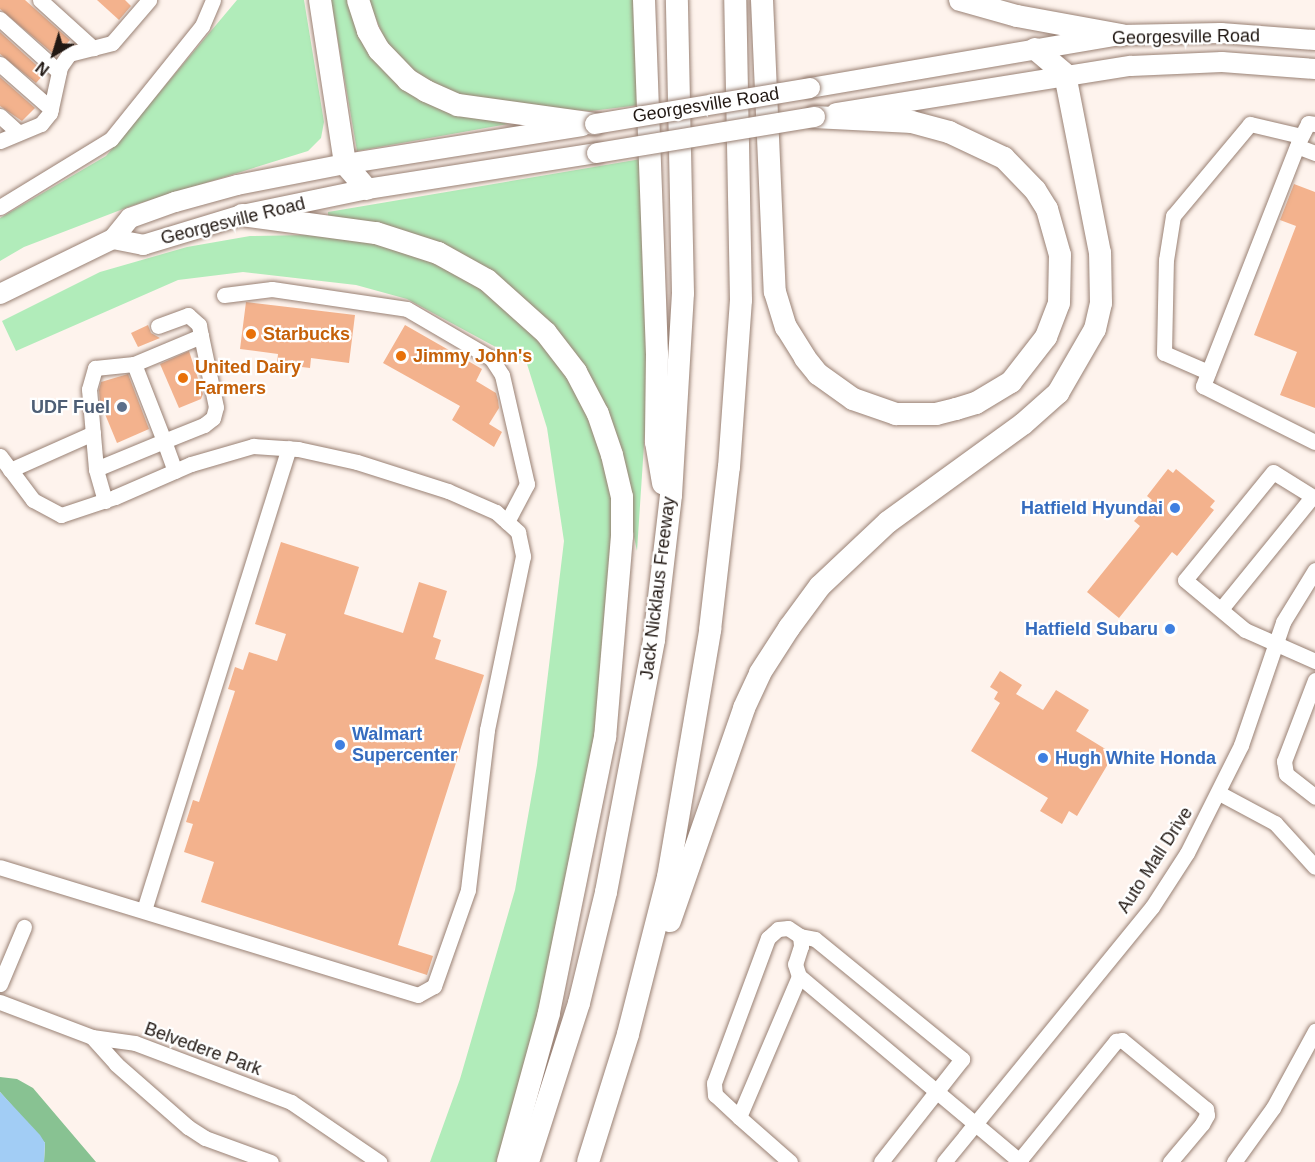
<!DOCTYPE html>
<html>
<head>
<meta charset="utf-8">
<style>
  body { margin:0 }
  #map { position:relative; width:1315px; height:1162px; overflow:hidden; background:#fef3ed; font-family:Arial,sans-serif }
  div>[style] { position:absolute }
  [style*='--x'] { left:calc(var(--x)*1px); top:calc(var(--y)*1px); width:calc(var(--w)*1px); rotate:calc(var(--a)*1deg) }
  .green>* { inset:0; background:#b1ecba }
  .forest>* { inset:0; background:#88c292 }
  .water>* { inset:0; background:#a2cdf5 }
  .building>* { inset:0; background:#f3b28d }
  .roads { filter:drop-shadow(0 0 2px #998174) drop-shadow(0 0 2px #998174) }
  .minor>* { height:15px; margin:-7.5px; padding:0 7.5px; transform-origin:7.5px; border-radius:7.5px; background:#fff }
  .major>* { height:20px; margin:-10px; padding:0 10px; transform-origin:10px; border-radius:10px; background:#fff }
  .highway>* { height:22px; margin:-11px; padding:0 11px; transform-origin:11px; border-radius:11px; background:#fff }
  .bridges { filter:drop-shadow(0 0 2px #998174) drop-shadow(0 0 2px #998174) }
  .major-bridge>* { height:20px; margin:-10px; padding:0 10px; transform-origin:10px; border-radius:10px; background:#fff }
  .dots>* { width:16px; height:16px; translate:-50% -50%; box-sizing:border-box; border:3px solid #fff; border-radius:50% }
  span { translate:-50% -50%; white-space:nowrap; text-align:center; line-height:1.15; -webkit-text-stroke:4.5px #fff; paint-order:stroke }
  .street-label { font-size:18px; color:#211813 }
  .food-label { font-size:18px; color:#c56008; font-weight:700 }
  .left { translate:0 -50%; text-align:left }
  .service-label { font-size:18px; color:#4e5e75; font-weight:700 }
  .right { translate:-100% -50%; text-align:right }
  .shop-label { font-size:18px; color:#366cbe; font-weight:700 }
  .north { position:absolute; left:24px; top:24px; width:60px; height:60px; -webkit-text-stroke:4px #fff; paint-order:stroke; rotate:218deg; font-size:16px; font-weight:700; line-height:24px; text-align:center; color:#211813 }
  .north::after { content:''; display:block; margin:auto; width:21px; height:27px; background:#211813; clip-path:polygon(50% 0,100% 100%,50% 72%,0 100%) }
</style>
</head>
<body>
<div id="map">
  <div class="green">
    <div style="clip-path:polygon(237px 0,304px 0,324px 122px,321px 138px,308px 151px,131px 206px,24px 247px,0 261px,0 218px,106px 156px)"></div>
    <div style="clip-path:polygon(331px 0,351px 0,366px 41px,448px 110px,508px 124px,357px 151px)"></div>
    <div style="clip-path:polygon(368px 0,635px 0,640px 105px,591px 111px,489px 105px,450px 94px,404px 65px,385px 40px)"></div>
    <div style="clip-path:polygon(641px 159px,648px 384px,637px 551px,611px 428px,499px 280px,328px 217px,328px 212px)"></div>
    <div style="clip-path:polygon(307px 235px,385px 244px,462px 273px,535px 331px,573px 380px,610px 476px,616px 525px,601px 702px,528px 1069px,496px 1162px,430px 1162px,460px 1079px,515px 890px,537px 765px,564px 541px,547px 428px,527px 364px,407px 299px,356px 285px,243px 272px,178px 280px,16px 351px,2px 321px,100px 272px,187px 247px,250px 236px)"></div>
  </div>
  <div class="forest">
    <div style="clip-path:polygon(0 1077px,17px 1079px,33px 1088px,96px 1162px,44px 1162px,45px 1143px,0 1092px)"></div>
  </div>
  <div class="water">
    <div style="clip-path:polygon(0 1092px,40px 1135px,45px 1143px,44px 1162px,0 1162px)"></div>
  </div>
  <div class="building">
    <div style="clip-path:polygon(0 0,25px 0,70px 40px,56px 56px,0 9px)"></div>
    <div style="clip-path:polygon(97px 0,125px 0,131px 6px,119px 20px)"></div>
    <div style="clip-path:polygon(0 32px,45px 73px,36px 83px,0 54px)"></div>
    <div style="clip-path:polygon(0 77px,35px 108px,22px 121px,0 106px)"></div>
    <div style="clip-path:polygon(1294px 184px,1315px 192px,1315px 408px,1280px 395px,1297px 352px,1254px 335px,1296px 226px,1280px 220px)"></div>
    <div style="clip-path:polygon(246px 302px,355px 315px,349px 363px,311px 358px,310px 368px,277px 364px,278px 354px,240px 349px)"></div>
    <div style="clip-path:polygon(148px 325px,151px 333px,160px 338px,138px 347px,131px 333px)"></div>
    <div style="clip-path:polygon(405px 325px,482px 369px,476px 381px,496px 393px,498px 400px,499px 408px,489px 424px,502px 432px,494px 447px,452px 420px,460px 406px,383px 363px)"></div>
    <div style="clip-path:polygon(189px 351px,203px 394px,201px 399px,179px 408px,160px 364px)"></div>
    <div style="clip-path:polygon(128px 374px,149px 429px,117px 443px,100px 402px,99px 390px,101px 382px)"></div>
    <div style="clip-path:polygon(1168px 469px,1173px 473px,1176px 469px,1215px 501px,1210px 507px,1214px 510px,1177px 556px,1172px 552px,1119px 618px,1087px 592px,1140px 526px,1134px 521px,1152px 500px,1147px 496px)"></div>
    <div style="clip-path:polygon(281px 542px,359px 567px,344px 614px,403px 633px,419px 582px,447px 591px,433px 637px,441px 640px,435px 659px,484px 675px,398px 945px,433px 956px,427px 975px,201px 902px,214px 862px,184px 852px,193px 824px,186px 822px,193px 800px,199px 802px,235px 691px,228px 689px,235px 667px,243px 670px,249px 652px,277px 661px,286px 634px,255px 624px)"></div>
    <div style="clip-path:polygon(1000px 671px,1022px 685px,1016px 694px,1043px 710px,1056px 690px,1089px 710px,1076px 731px,1107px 750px,1108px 764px,1077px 816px,1069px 811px,1062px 824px,1040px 811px,1048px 798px,971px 751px,1000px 703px,994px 699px,998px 692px,990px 687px)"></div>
  </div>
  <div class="roads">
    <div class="minor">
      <div style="--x:40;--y:0;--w:72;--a:42.2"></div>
      <div style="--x:0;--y:19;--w:79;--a:41.9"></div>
      <div style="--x:0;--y:64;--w:68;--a:41.4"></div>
      <div style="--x:0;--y:116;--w:25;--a:42"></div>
      <div style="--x:0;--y:141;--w:44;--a:-22.5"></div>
      <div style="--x:41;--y:124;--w:14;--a:-51"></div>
      <div style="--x:50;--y:113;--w:47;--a:-77.7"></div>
      <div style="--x:60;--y:67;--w:16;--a:-55"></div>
      <div style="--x:69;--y:54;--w:44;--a:-14.3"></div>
      <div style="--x:112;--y:43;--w:57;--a:-49.3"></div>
      <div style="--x:1298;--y:143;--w:22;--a:-63"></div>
      <div style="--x:1308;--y:123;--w:7;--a:8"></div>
      <div style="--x:1315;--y:153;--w:19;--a:-159"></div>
      <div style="--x:1297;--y:146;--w:258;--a:111.4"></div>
      <div style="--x:1203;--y:386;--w:125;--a:26.6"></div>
      <div style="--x:0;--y:207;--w:130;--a:-31.5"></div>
      <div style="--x:111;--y:139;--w:145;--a:-51.2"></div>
      <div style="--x:202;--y:26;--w:28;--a:-67"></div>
      <div style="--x:224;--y:295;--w:48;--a:-7.1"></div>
      <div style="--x:272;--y:289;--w:136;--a:8.4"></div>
      <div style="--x:407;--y:309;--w:97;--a:30.3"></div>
      <div style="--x:491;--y:358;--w:20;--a:57"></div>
      <div style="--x:502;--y:375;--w:112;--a:77.1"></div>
      <div style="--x:527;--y:484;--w:43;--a:117.8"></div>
      <div style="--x:158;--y:326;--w:32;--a:-20"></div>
      <div style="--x:188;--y:315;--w:15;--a:42"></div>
      <div style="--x:199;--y:325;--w:11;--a:80"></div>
      <div style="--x:1208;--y:372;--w:48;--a:-156.6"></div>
      <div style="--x:1164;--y:353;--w:93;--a:-88.8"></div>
      <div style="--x:1166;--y:260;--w:45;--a:-81"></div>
      <div style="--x:1173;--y:216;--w:120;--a:-50.1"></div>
      <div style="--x:1250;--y:124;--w:52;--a:13.2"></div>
      <div style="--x:0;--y:456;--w:55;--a:53.1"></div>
      <div style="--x:33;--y:500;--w:32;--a:28"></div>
      <div style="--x:61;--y:515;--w:57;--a:-18.4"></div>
      <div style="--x:115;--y:497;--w:83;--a:-23.5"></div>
      <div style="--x:191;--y:464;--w:65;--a:-16.2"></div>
      <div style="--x:253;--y:446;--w:45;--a:3.8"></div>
      <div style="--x:298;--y:449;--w:60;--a:12.4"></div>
      <div style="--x:357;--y:462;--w:96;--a:17.7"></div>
      <div style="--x:448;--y:491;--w:52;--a:23.6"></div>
      <div style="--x:496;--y:512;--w:30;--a:42"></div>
      <div style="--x:518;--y:532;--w:25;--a:78"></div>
      <div style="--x:523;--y:556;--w:178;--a:101.7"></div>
      <div style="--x:487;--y:730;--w:161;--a:96.8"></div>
      <div style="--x:468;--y:890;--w:102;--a:109.5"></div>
      <div style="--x:434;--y:986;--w:18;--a:151"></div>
      <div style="--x:418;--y:995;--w:437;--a:-163"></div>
      <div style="--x:96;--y:469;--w:80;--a:-95"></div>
      <div style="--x:89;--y:389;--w:22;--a:-74"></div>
      <div style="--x:95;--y:368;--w:39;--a:-6"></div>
      <div style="--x:10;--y:470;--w:91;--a:-24"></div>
      <div style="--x:1315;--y:498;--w:49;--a:-148.2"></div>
      <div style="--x:1273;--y:472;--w:139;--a:129.2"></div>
      <div style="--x:1185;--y:580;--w:78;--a:39.8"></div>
      <div style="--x:1245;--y:630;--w:77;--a:23.9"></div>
      <div style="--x:105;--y:501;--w:33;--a:-106"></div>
      <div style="--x:96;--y:469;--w:74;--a:-22.4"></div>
      <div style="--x:164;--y:441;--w:43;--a:-21.8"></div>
      <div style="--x:204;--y:425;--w:11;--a:-38"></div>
      <div style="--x:213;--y:418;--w:11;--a:-75"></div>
      <div style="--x:216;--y:407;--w:73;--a:-101.9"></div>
      <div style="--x:201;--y:336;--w:73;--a:157.3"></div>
      <div style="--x:134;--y:364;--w:83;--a:68.7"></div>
      <div style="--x:164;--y:441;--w:32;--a:70"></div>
      <div style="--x:1221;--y:609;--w:144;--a:-50.9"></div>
      <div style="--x:1315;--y:680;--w:87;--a:110.9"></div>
      <div style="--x:1284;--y:761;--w:13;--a:81"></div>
      <div style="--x:1286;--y:774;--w:37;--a:38"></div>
      <div style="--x:1219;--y:793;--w:64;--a:28.2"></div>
      <div style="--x:1275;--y:823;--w:59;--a:47.7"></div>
      <div style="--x:144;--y:910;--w:484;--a:-72.6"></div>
      <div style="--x:800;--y:936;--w:15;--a:11"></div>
      <div style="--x:815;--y:939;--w:190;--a:39.2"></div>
      <div style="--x:962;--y:1059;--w:131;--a:128.2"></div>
      <div style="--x:0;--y:984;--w:62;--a:-67.2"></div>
      <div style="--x:0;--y:1002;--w:98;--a:20.8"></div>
      <div style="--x:92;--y:1037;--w:43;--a:7.9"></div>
      <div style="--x:135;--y:1043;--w:167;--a:20.7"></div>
      <div style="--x:291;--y:1102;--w:107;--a:34.3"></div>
      <div style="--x:92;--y:1037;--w:36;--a:48"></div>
      <div style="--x:116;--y:1064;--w:96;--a:41.2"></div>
      <div style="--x:188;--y:1127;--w:20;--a:33"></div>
      <div style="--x:205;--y:1138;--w:70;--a:20"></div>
      <div style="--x:739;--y:1117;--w:33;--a:-137"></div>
      <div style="--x:715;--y:1095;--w:12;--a:-95"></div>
      <div style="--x:714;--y:1083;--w:155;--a:-69.6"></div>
      <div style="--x:768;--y:938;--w:13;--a:-42"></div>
      <div style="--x:778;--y:929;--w:10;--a:-6"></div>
      <div style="--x:788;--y:928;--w:14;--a:34"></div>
      <div style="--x:800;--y:936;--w:10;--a:84"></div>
      <div style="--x:801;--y:946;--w:19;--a:108"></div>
      <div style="--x:795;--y:964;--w:13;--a:72"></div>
      <div style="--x:790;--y:1162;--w:68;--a:-138.6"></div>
      <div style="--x:739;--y:1117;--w:153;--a:-66.9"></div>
      <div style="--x:799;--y:976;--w:290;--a:40"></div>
      <div style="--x:944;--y:1162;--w:329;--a:-50.8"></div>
      <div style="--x:1152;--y:907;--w:64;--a:-57.1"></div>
      <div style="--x:1187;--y:853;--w:121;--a:-63.4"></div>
      <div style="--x:1241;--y:745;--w:130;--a:-71.1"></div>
      <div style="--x:1283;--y:622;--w:61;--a:-58.4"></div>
      <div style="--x:1018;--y:1162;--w:156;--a:-51"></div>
      <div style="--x:1116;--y:1041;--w:6;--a:-9"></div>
      <div style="--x:1122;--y:1040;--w:109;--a:39.4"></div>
      <div style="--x:1206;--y:1109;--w:6;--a:81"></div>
      <div style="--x:1207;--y:1115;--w:10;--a:119"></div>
      <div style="--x:1202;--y:1124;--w:50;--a:130.1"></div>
      <div style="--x:1234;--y:1162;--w:67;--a:-54.2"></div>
      <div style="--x:1273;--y:1108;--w:88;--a:-61.4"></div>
    </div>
    <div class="major">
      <div style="--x:810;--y:88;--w:315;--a:-9.7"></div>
      <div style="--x:1121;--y:35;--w:100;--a:-1.1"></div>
      <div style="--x:1221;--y:33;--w:94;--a:4.3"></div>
      <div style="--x:836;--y:113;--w:299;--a:-9.1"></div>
      <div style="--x:1131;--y:66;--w:91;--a:-2.5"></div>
      <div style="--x:1222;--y:62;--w:93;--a:4.3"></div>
      <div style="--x:113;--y:239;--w:31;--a:11"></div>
      <div style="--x:143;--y:245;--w:103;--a:-16.9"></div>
      <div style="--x:242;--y:215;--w:128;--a:-11.7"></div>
      <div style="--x:367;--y:189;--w:233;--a:-8.9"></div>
      <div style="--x:0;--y:294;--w:126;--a:-26"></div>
      <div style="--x:113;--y:239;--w:27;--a:-51"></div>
      <div style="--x:130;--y:218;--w:48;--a:-19.6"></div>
      <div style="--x:175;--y:202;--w:64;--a:-15.3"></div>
      <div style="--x:237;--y:185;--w:110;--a:-11"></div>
      <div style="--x:345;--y:164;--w:240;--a:-9.1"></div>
    </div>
    <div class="highway">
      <div style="--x:320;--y:0;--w:166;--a:81.3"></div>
      <div style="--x:345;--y:164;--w:33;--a:49"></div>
      <div style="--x:358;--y:0;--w:33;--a:72"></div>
      <div style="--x:368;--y:31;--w:22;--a:60"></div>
      <div style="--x:379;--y:50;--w:42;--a:46"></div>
      <div style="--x:408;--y:80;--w:21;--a:31"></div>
      <div style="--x:426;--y:91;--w:35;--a:24"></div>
      <div style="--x:458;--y:105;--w:138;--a:7.9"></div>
      <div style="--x:644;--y:0;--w:354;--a:87.9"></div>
      <div style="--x:657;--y:354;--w:88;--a:90.7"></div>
      <div style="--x:656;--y:442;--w:42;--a:80.3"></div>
      <div style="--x:762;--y:0;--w:292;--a:87.5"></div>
      <div style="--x:775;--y:292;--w:37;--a:73"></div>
      <div style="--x:786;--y:327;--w:36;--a:58"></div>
      <div style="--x:805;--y:358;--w:21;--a:51"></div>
      <div style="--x:818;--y:374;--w:43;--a:35.5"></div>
      <div style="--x:853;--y:399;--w:46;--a:19.2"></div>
      <div style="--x:896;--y:414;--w:40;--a:0"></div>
      <div style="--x:936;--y:414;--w:21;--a:-14"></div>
      <div style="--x:956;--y:409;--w:21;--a:-17"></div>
      <div style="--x:976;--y:403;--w:41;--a:-31"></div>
      <div style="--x:1011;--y:382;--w:57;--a:-52.1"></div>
      <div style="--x:1046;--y:337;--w:36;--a:-69"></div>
      <div style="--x:1059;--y:303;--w:48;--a:-88.8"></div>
      <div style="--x:1060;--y:255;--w:48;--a:-105.8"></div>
      <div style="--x:1047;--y:209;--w:22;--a:-122"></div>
      <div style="--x:1035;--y:190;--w:45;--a:-134.1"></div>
      <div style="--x:1004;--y:158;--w:61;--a:-154.7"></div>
      <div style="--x:949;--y:132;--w:39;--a:-165"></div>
      <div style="--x:911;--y:122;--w:96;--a:-177"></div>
      <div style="--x:960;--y:0;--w:59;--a:15.7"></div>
      <div style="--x:1017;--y:16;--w:106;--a:10.4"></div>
      <div style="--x:242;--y:215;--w:135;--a:7.7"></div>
      <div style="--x:376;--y:233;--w:65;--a:17.9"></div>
      <div style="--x:438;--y:253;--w:56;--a:28.9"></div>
      <div style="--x:487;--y:280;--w:79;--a:41.9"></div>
      <div style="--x:546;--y:333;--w:49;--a:52.4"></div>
      <div style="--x:576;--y:372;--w:47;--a:62.4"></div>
      <div style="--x:598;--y:414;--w:43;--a:71.1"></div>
      <div style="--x:612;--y:455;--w:43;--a:76.6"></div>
      <div style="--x:622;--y:497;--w:39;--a:90"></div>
      <div style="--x:622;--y:536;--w:202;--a:94.8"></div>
      <div style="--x:605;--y:737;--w:282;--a:101.5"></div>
      <div style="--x:549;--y:1013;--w:155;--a:105.4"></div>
      <div style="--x:670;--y:921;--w:225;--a:-70.8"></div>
      <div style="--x:744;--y:708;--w:38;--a:-65"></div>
      <div style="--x:760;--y:673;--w:54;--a:-57.2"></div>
      <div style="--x:789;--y:628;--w:52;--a:-53.6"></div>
      <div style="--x:820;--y:586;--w:93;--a:-43.3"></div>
      <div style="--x:888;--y:522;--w:167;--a:-36"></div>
      <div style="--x:1023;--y:424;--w:47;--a:-41.5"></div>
      <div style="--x:1058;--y:393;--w:74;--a:-60"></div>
      <div style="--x:1095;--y:329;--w:27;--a:-77"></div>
      <div style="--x:1101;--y:303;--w:50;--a:-91.1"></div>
      <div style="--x:1100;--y:253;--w:182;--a:-101.1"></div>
      <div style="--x:1065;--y:74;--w:39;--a:-140"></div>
      <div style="--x:528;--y:1162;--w:167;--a:-72.2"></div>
      <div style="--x:579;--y:1003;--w:114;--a:-76.3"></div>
      <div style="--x:606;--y:892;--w:257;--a:-79.2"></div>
      <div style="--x:654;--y:640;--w:146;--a:-83.3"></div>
      <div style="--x:671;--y:495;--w:202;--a:-86.6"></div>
      <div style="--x:683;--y:293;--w:293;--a:-91.2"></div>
      <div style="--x:588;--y:1162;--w:134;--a:-72.6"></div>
      <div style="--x:628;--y:1034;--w:162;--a:-75.7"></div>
      <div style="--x:668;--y:877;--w:251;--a:-80.3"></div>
      <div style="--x:710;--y:630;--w:164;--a:-83.4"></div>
      <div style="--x:729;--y:467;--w:167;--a:-85.9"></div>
      <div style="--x:741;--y:300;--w:300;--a:-91.1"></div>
    </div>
  </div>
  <div class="bridges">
    <div class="major-bridge">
      <div style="--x:595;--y:124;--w:218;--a:-9.5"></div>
      <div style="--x:597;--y:153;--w:221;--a:-9.4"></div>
    </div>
  </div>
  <div class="dots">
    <div style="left:251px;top:334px;background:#e8710a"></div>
    <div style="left:401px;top:356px;background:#e8710a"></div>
    <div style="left:183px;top:378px;background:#e8710a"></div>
    <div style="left:122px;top:407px;background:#5c6f8a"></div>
    <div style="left:1175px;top:508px;background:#3f7fe0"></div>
    <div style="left:1170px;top:629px;background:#3f7fe0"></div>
    <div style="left:340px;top:745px;background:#3f7fe0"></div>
    <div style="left:1043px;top:758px;background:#3f7fe0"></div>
  </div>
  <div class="street-label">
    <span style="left:1186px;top:37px;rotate:-1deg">Georgesville Road</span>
    <span style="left:706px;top:105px;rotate:-9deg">Georgesville Road</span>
    <span style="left:233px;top:221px;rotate:-14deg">Georgesville Road</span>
    <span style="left:658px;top:588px;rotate:-83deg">Jack Nicklaus Freeway</span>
    <span style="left:1155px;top:860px;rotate:-57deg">Auto Mall Drive</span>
    <span style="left:203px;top:1049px;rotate:20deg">Belvedere Park</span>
  </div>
  <div class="food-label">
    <span class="left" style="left:263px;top:334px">Starbucks</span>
    <span class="left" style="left:413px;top:356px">Jimmy John's</span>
    <span class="left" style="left:195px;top:378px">United Dairy<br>Farmers</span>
  </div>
  <div class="service-label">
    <span class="right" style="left:110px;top:407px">UDF Fuel</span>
  </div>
  <div class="shop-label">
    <span class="right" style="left:1163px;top:508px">Hatfield Hyundai</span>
    <span class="right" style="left:1158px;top:629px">Hatfield Subaru</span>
    <span class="left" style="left:352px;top:745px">Walmart<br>Supercenter</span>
    <span class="left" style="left:1055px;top:758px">Hugh White Honda</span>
  </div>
  <div class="north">N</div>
</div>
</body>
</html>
